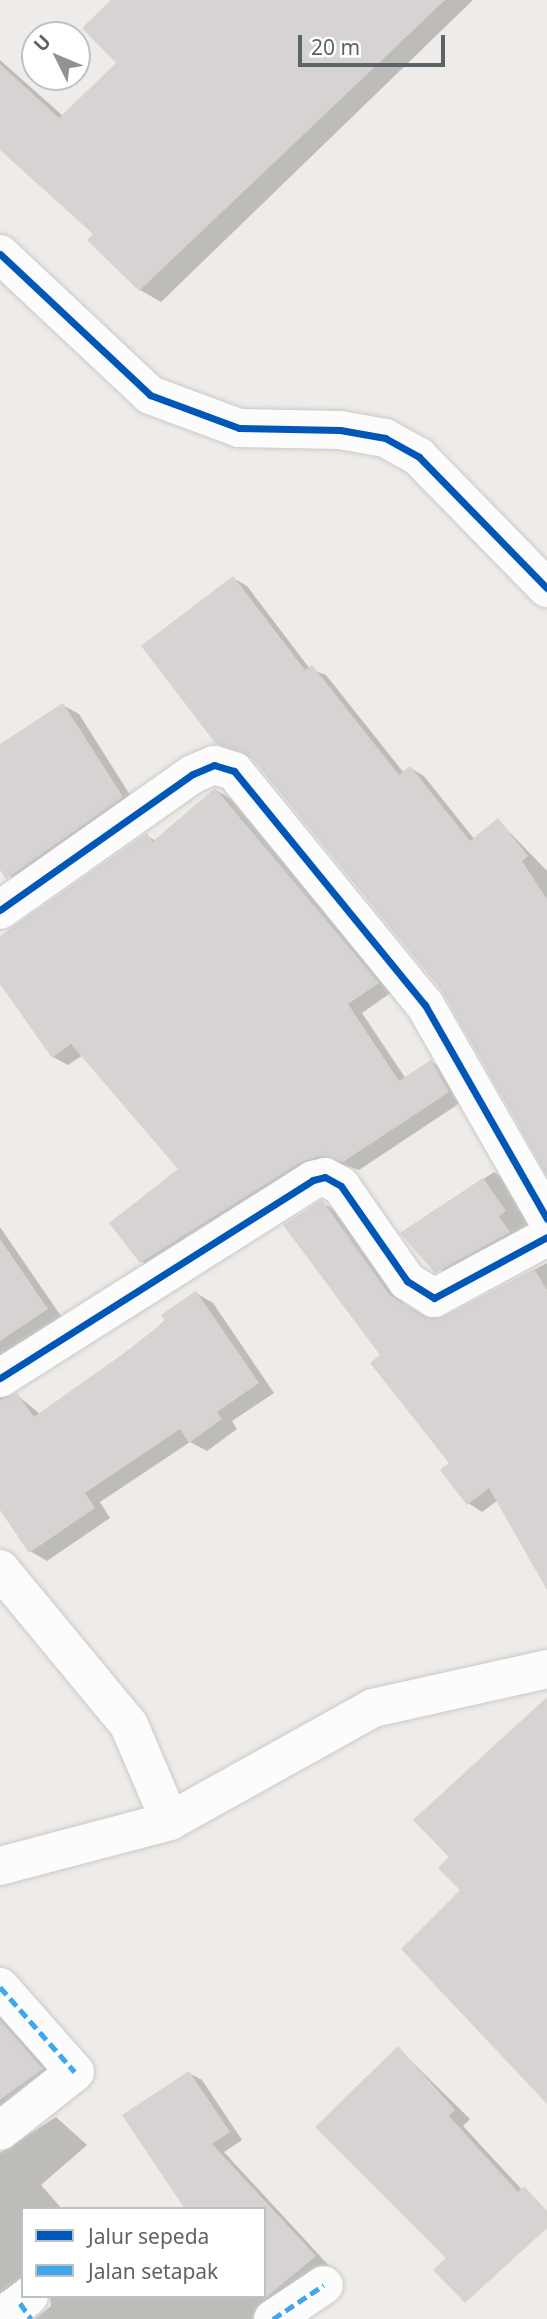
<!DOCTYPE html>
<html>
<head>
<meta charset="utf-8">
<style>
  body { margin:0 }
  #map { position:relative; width:547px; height:2319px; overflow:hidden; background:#eeebe8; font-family:"Noto Sans",sans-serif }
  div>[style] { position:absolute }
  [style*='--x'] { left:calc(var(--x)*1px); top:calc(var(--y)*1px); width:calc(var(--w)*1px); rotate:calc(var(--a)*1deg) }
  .shadow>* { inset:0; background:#0003 }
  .building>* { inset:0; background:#d6d3d2 }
  .roads { filter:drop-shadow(0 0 2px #c9cac9) drop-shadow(0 0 2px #c9cac9) }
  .minor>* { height:38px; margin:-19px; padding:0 19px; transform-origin:19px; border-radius:19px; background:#fcfcfc }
  .quiet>* { height:5px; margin-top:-2.5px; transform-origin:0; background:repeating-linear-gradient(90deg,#40a6ee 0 10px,transparent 0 15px) }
  .cycleway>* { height:7px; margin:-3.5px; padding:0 3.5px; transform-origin:3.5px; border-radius:3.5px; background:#0057b8 }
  span { translate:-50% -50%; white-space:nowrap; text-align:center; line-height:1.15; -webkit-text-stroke:5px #fff; paint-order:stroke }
  .legend { position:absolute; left:21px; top:2207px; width:245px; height:91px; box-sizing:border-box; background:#fff; border:2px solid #bec1c2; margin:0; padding:9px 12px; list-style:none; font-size:21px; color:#5d6467 }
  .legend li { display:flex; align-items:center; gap:14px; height:35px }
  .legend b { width:35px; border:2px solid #bec1c2 }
  .north { position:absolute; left:21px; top:21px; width:70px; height:70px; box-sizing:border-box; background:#fff; border:2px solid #bec1c2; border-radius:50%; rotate:313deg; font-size:19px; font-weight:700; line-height:28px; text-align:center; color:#5d6467 }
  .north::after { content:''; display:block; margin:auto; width:24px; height:32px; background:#909394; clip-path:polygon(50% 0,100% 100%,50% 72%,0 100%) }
  .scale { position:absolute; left:298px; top:35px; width:147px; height:32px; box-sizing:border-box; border:4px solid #5d6467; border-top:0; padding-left:9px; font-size:21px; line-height:24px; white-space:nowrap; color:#5d6467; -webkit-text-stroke:5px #fff; paint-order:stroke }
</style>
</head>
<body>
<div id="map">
  <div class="shadow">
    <div style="clip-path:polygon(113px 0,473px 0,161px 302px,140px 290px,95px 234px,0 148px,0 60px,63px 116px,118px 63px)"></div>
    <div style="clip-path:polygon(233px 578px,247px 586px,310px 669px,326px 675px,404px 773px,410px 768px,424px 776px,475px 840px,498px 820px,547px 871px,547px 1176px,444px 990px,256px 760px,217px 743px)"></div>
    <div style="clip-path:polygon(63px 705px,79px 714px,137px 806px,22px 887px,0 867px,0 746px)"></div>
    <div style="clip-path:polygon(216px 790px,231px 799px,392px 992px,362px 1013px,406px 1079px,431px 1062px,446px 1070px,463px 1101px,359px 1170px,337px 1163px,157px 1271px,142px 1262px,180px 1169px,83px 1055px,68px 1065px,53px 1057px,0 981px,0 938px,147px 836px,156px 841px)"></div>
    <div style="clip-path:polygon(494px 1172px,509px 1181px,539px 1233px,451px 1280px,403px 1233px)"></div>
    <div style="clip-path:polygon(326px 1205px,340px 1213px,404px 1304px,434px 1322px,547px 1263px,547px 1586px,498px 1500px,482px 1512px,468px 1503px,452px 1463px,382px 1355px,286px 1225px)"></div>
    <div style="clip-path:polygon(0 1227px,63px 1319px,0 1379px)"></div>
    <div style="clip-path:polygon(196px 1293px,213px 1303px,274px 1393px,232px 1421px,237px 1429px,207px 1451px,190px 1442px,100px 1502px,110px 1518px,47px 1561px,30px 1551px,0 1507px,0 1397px,17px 1395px,40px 1414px,128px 1353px)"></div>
    <div style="clip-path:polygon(0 2017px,55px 2077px,0 2121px)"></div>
    <div style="clip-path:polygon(398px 2048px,470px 2119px,463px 2126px,526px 2194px,457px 2260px)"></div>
    <div style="clip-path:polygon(189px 2073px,202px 2080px,242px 2140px,224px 2152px,332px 2269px,268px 2319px,35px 2319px,51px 2306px,50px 2296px,264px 2296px,264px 2209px,187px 2209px)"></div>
    <div style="clip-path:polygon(56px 2117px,87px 2145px,41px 2185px,62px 2209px,23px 2209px,23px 2294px,0 2311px,0 2153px)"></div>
  </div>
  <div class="building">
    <div style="clip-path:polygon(111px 0,445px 0,139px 291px,87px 240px,93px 234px,0 150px,0 64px,59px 118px,116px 63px,82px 28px)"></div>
    <div style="clip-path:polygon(233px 576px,305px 670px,312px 665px,399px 775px,410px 766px,470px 841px,498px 818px,528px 856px,522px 861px,547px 899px,547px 1175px,442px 991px,251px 757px,216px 744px,141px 646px)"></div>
    <div style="clip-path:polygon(63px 703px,123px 797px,6px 879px,0 870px,0 744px)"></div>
    <div style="clip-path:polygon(215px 788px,379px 983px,348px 1004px,399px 1081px,431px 1060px,449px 1092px,343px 1162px,321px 1156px,301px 1162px,140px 1263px,109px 1223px,178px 1169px,71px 1044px,52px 1058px,0 984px,0 936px,147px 833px,152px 842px)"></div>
    <div style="clip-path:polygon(483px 1178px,506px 1211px,499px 1216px,510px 1232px,435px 1273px,400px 1233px)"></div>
    <div style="clip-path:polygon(322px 1200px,389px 1294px,423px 1317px,444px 1317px,534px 1269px,547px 1290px,547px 1590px,489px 1488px,467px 1505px,440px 1470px,449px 1463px,370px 1363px,380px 1355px,283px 1225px)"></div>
    <div style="clip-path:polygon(0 1239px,48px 1309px,0 1341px)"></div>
    <div style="clip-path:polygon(196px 1291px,259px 1383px,217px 1412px,222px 1419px,189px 1443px,180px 1429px,85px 1493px,95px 1508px,29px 1553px,0 1510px,0 1400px,17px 1393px,34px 1417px,127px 1351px,165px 1321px,161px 1315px)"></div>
    <div style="clip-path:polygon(547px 1697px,547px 2104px,401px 1949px,460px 1890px,438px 1868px,449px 1857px,413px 1820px)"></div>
    <div style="clip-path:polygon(0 2020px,43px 2069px,0 2100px)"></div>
    <div style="clip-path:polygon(398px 2046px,455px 2110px,449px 2116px,518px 2192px,524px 2186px,547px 2211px,547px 2228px,465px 2303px,433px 2270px,446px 2258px,315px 2127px)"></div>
    <div style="clip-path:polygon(189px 2071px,230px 2132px,212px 2144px,316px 2256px,264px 2299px,264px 2209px,185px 2209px,122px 2115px)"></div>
  </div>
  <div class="roads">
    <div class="minor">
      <div style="--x:0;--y:254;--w:206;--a:43.2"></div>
      <div style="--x:150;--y:395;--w:95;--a:20.3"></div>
      <div style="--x:239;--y:428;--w:101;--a:1.1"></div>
      <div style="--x:340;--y:430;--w:46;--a:10.1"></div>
      <div style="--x:385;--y:438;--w:39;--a:29"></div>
      <div style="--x:419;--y:457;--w:183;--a:45.7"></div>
      <div style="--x:0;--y:910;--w:236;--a:-35.2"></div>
      <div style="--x:193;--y:774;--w:23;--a:-23"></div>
      <div style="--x:214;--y:765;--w:21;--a:17"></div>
      <div style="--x:234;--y:771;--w:302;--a:50.8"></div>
      <div style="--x:425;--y:1005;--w:246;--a:60.3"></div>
      <div style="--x:0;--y:1378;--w:370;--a:-32.3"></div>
      <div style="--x:313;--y:1180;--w:12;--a:-14"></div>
      <div style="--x:325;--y:1177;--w:18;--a:29"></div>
      <div style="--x:341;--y:1186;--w:116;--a:55.2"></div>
      <div style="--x:407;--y:1281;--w:32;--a:32"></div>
      <div style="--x:434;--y:1298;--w:128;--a:-28.4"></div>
      <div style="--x:0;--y:1569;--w:202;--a:50.4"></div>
      <div style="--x:129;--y:1725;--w:104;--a:66.9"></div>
      <div style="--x:0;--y:1866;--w:176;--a:-14.8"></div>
      <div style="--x:170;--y:1821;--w:232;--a:-29.1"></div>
      <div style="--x:373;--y:1708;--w:178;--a:-12.6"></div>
      <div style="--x:0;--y:1987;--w:113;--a:48.6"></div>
      <div style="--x:75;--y:2072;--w:95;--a:141.8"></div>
      <div style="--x:0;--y:2318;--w:36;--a:-37"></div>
      <div style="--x:273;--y:2319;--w:61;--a:-33.7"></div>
    </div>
  </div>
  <div class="quiet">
    <div style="--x:0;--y:1987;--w:113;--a:48.6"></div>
    <div style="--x:20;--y:2303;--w:19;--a:55"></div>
    <div style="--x:273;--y:2319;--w:61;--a:-33.7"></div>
  </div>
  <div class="cycleway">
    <div style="--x:0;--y:254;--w:206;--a:43.2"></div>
    <div style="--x:150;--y:395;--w:95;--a:20.3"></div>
    <div style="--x:239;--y:428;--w:101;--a:1.1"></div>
    <div style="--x:340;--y:430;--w:46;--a:10.1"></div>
    <div style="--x:385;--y:438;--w:39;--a:29"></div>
    <div style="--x:419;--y:457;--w:183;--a:45.7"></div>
    <div style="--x:0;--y:910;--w:236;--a:-35.2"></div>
    <div style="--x:193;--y:774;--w:23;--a:-23"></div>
    <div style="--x:214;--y:765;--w:21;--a:17"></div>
    <div style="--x:234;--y:771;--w:302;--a:50.8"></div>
    <div style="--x:425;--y:1005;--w:246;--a:60.3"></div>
    <div style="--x:0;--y:1378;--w:370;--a:-32.3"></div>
    <div style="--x:313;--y:1180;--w:12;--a:-14"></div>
    <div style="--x:325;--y:1177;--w:18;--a:29"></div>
    <div style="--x:341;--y:1186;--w:116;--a:55.2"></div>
    <div style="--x:407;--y:1281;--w:32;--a:32"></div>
    <div style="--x:434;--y:1298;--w:128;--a:-28.4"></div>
  </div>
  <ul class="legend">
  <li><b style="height:9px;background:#0057b8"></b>Jalur sepeda</li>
  <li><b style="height:9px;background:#40a6ee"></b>Jalan setapak</li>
  </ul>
  <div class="north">U</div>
  <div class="scale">20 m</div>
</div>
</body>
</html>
